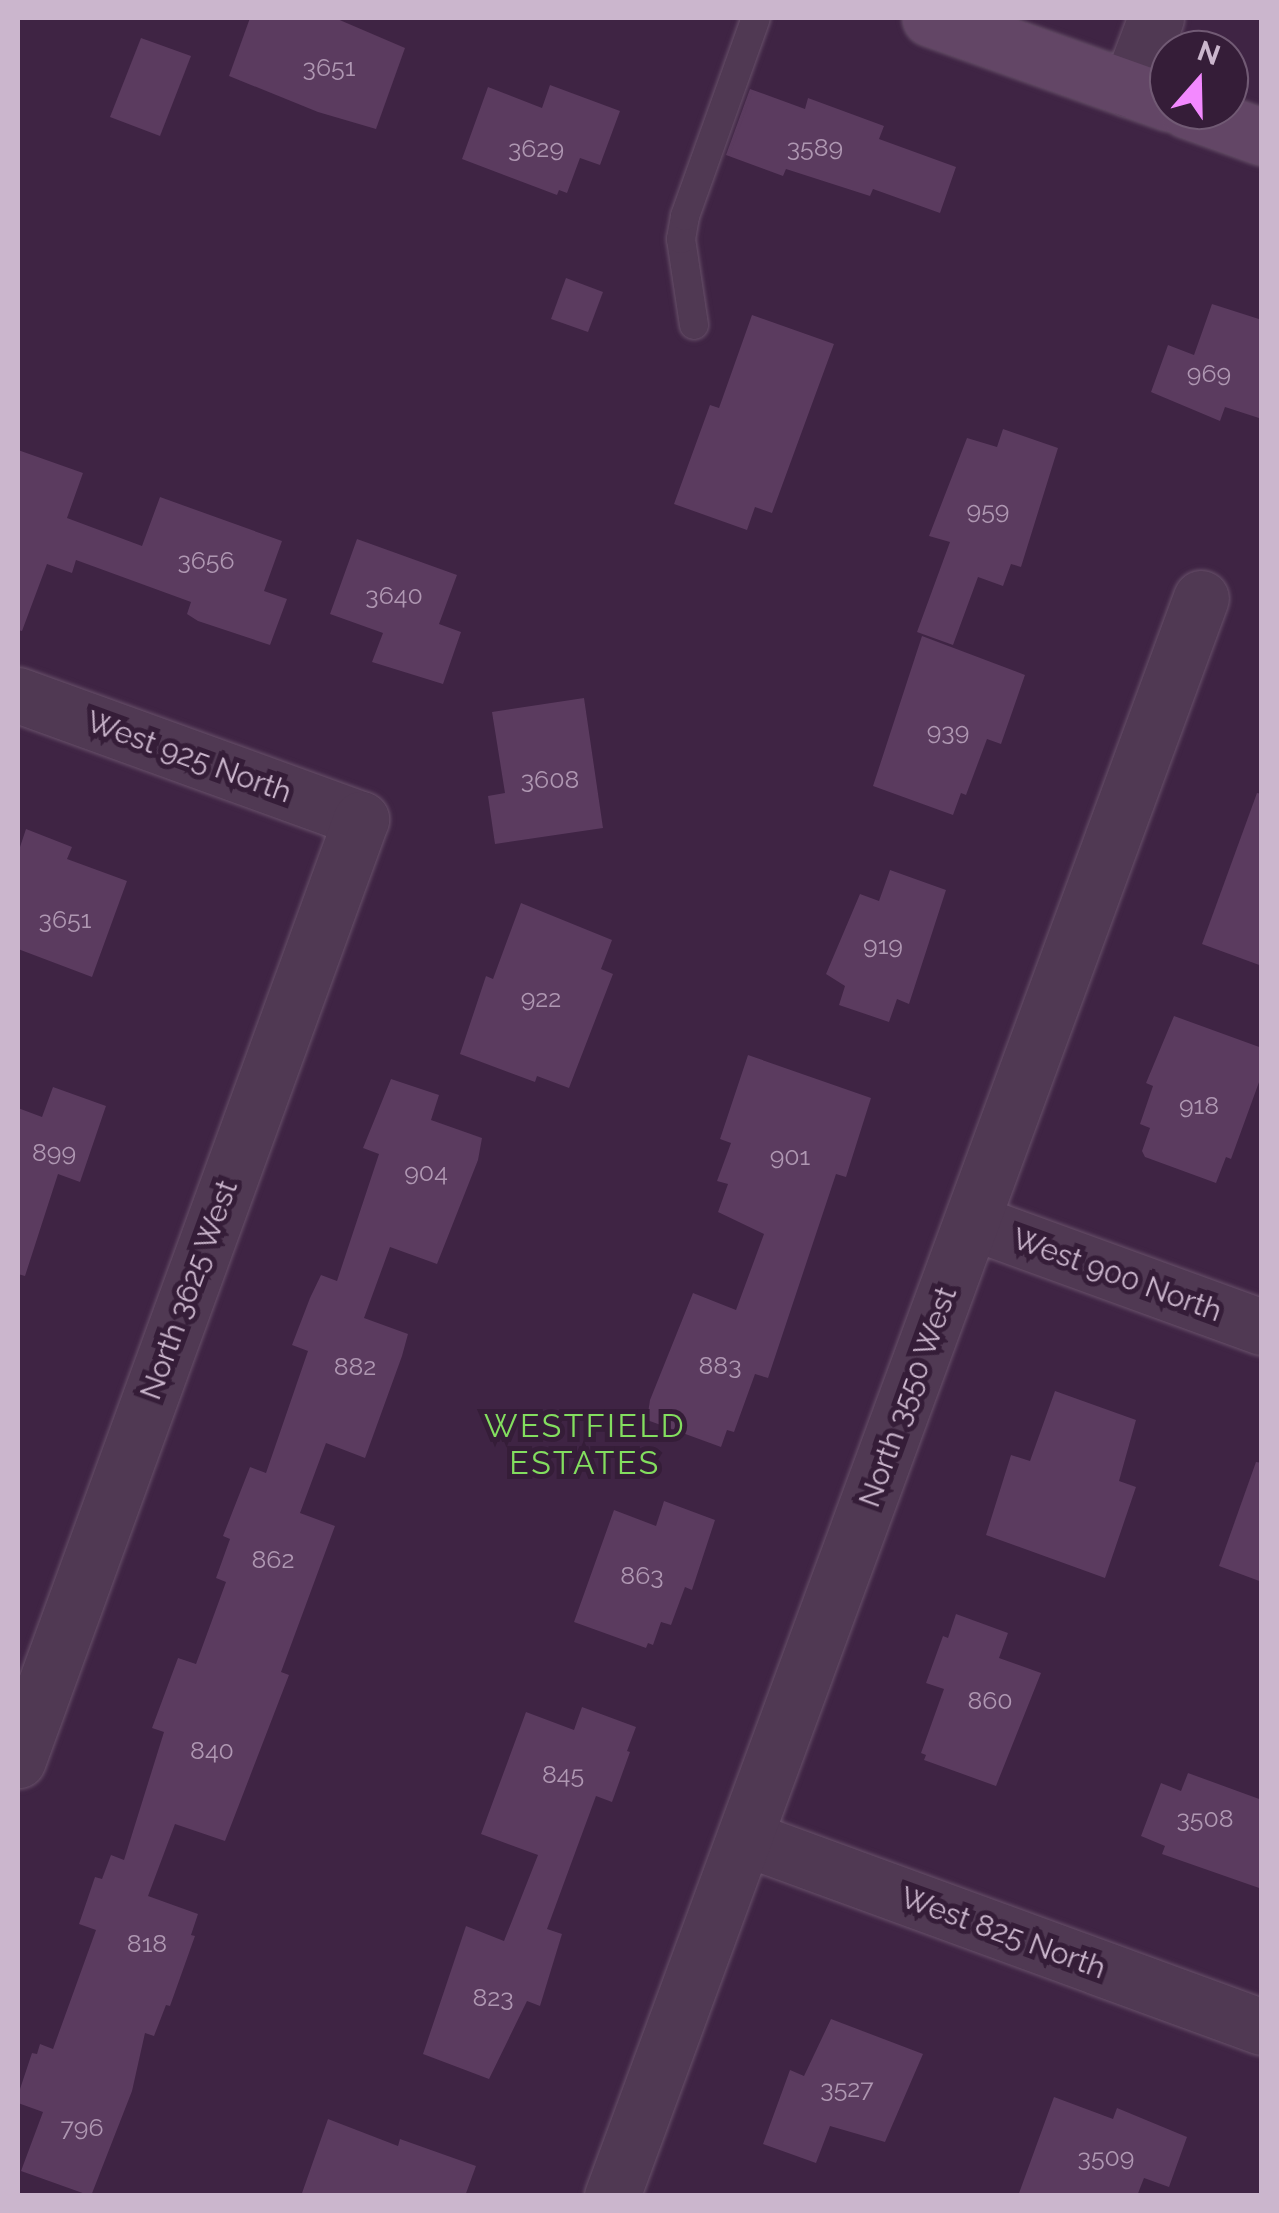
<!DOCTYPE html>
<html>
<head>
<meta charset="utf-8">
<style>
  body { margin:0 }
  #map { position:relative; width:1279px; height:2213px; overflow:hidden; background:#3f2444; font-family:Raleway,sans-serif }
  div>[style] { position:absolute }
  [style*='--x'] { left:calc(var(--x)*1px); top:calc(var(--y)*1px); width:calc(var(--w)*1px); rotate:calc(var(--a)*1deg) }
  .building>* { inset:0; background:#5b3b5f }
  .roads { filter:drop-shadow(0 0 2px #68516a) drop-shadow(0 0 2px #68516a) }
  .lane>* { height:28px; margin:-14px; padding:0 14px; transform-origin:14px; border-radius:14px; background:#503953 }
  .street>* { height:55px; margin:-27.5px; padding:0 27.5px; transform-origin:27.5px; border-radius:27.5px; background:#503953 }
  .secondary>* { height:55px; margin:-27.5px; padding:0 27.5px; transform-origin:27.5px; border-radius:27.5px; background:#634666 }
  span { translate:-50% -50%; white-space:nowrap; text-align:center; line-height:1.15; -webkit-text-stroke:10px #351d38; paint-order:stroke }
  .number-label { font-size:25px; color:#af97b2 }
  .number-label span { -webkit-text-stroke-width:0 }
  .street-label { font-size:30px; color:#cbb6cd }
  .neighbourhood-label { font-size:32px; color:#83de5f; letter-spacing:2.5px }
  .frame { position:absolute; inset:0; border:20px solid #cbb6cd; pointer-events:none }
  .north { position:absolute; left:1149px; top:30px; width:100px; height:100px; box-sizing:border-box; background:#351d38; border:2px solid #715a74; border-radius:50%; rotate:20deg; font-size:28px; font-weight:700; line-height:40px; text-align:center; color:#cbb6cd }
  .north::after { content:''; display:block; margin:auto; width:35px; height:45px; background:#f389ff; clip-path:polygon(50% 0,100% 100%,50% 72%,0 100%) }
</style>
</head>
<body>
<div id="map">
  <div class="building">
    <div style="clip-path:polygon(250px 18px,335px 18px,405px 48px,376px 129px,318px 112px,229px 76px)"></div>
    <div style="clip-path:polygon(141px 38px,191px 56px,160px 136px,110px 117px)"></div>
    <div style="clip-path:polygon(550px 85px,620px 111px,600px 165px,580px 158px,567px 193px,559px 190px,557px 195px,462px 159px,488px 87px,542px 108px)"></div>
    <div style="clip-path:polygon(750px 89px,805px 109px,808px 98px,884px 126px,879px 139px,956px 167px,940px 213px,873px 189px,870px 196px,786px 169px,783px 176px,726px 155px)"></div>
    <div style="clip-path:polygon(566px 278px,603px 292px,588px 332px,551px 319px)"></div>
    <div style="clip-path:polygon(1212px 304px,1262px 320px,1262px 419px,1225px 407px,1220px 421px,1151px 392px,1168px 345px,1194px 355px)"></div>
    <div style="clip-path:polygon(752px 315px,834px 344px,772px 513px,755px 507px,747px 530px,674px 504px,710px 405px,719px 408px)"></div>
    <div style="clip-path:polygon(1003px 429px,1058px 448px,1021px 567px,1011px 564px,1003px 586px,978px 577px,953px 645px,917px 632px,950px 542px,929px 536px,967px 438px,997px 447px)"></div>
    <div style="clip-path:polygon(18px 450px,83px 473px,67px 518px,142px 546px,160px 497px,282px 541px,264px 591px,287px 599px,270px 645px,198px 621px,187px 614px,191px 602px,76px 560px,72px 573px,47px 564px,22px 631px,18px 630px)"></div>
    <div style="clip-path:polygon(357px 539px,457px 575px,439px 624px,461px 632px,443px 684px,372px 662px,383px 633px,330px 614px)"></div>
    <div style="clip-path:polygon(922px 636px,1025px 675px,1001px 744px,987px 739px,966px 795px,961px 793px,953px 815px,873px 786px)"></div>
    <div style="clip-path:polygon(584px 698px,603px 828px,495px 844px,488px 796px,505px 793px,492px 712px)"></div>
    <div style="clip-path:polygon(1257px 793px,1262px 794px,1262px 966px,1202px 944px)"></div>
    <div style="clip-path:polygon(26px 829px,72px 847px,67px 859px,127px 881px,92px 977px,18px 949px,18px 853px)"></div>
    <div style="clip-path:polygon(890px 870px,946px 890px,909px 1004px,897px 999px,889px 1022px,839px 1005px,845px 986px,826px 974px,860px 894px,879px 901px)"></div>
    <div style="clip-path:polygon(521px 903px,612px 940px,601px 969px,613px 974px,569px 1088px,537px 1076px,535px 1082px,460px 1054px,486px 976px,493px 979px)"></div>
    <div style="clip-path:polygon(1174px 1016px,1262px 1048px,1262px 1074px,1231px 1159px,1226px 1157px,1216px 1183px,1145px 1157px,1142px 1151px,1150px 1128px,1140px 1124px,1153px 1086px,1146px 1083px)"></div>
    <div style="clip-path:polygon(748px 1055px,871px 1098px,846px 1177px,836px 1174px,768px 1378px,755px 1374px,734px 1432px,727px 1430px,721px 1447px,647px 1420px,650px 1400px,693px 1293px,736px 1310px,764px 1234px,718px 1212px,728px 1184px,717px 1181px,731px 1143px,720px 1139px)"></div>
    <div style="clip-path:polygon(391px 1079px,439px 1095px,431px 1120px,482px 1138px,478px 1160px,437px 1264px,390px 1247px,364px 1318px,408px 1334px,402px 1356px,365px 1458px,326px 1443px,300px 1513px,335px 1526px,281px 1672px,289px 1675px,225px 1841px,175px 1824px,148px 1896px,198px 1914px,191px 1935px,195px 1936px,170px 2006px,166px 2005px,154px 2036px,145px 2033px,132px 2091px,91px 2196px,21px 2171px,43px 2112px,18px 2103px,18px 2095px,32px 2053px,37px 2054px,40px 2044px,53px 2049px,96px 1930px,79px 1924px,95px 1877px,102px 1879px,111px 1855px,124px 1860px,164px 1732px,152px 1728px,178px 1658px,196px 1664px,226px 1582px,216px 1578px,230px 1539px,223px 1536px,250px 1467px,266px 1473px,308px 1351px,292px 1345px,310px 1298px,321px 1275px,337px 1281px,379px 1154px,363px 1148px)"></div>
    <div style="clip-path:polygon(53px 1087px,106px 1106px,80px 1182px,58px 1174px,25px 1276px,18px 1274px,18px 1108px,42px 1117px)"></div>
    <div style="clip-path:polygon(1055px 1391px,1136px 1420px,1119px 1481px,1136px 1487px,1105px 1578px,986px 1535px,1011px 1455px,1030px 1461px)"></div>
    <div style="clip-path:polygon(1256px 1462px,1262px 1463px,1262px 1582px,1219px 1566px)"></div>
    <div style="clip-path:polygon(664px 1501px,715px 1520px,692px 1590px,685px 1587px,671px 1625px,661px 1622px,653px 1645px,648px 1643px,646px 1648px,574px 1622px,614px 1510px,656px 1526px)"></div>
    <div style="clip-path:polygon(956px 1614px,1008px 1633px,999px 1658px,1041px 1673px,996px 1786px,924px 1760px,926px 1755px,921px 1753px,944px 1689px,926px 1683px,943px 1636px,948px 1638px)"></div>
    <div style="clip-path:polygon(582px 1707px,636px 1727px,627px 1751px,630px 1752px,612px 1802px,596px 1796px,547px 1929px,562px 1934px,540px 2006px,527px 2001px,489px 2079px,423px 2054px,466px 1926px,504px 1941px,538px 1855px,481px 1834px,526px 1712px,574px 1730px)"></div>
    <div style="clip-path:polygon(1188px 1773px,1262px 1800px,1262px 1889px,1162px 1854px,1165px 1846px,1141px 1836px,1161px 1783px,1181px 1791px)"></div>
    <div style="clip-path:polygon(831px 2019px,923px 2054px,885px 2142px,830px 2126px,816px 2163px,763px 2144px,790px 2070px,804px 2076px)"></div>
    <div style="clip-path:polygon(1054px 2097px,1113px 2119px,1117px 2108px,1187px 2137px,1169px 2187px,1144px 2178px,1137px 2196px,1018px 2196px)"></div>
    <div style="clip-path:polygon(328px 2119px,398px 2146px,400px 2139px,476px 2166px,465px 2196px,301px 2196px)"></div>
  </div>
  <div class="roads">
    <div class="lane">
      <div style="--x:694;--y:325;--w:87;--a:-98.6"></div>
      <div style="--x:681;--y:239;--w:23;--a:-80"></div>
      <div style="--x:685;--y:216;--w:210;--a:-70.3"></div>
    </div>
    <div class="street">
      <div style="--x:1129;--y:89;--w:76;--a:-69.2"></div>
      <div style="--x:18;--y:695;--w:365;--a:19.9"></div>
      <div style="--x:361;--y:819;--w:1002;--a:110.03"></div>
      <div style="--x:973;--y:1222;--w:307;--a:20"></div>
      <div style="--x:745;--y:1838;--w:550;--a:20.08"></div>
      <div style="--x:612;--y:2196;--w:1703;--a:-69.77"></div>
    </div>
    <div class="secondary">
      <div style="--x:930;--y:18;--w:254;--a:19.6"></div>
      <div style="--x:1187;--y:110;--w:80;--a:19.8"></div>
    </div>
  </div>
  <div class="number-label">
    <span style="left:329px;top:67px">3651</span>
    <span style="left:815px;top:147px">3589</span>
    <span style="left:536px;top:148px">3629</span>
    <span style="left:1209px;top:373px">969</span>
    <span style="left:988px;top:510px">959</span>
    <span style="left:206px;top:560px">3656</span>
    <span style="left:394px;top:595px">3640</span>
    <span style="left:948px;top:731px">939</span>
    <span style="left:550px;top:779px">3608</span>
    <span style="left:65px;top:919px">3651</span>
    <span style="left:883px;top:945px">919</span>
    <span style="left:541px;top:998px">922</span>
    <span style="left:1199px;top:1105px">918</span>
    <span style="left:54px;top:1152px">899</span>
    <span style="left:790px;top:1156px">901</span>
    <span style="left:426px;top:1172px">904</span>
    <span style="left:720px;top:1365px">883</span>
    <span style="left:355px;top:1366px">882</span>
    <span style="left:273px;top:1559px">862</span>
    <span style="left:642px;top:1575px">863</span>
    <span style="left:990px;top:1700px">860</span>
    <span style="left:212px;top:1750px">840</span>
    <span style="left:563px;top:1774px">845</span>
    <span style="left:1205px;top:1818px">3508</span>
    <span style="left:147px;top:1943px">818</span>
    <span style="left:493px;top:1997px">823</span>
    <span style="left:847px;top:2088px">3527</span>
    <span style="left:82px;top:2127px">796</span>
    <span style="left:1106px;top:2157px">3509</span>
  </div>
  <div class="street-label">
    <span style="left:189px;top:757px;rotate:20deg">West 925 North</span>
    <span style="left:1117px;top:1275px;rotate:20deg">West 900 North</span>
    <span style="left:189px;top:1290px;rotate:-70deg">North 3625 West</span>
    <span style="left:908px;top:1397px;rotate:-70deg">North 3550 West</span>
    <span style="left:1003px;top:1933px;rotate:20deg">West 825 North</span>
  </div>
  <div class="neighbourhood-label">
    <span style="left:585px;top:1445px">WESTFIELD<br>ESTATES</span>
  </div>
  <div class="frame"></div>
  <div class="north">N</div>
</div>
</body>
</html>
